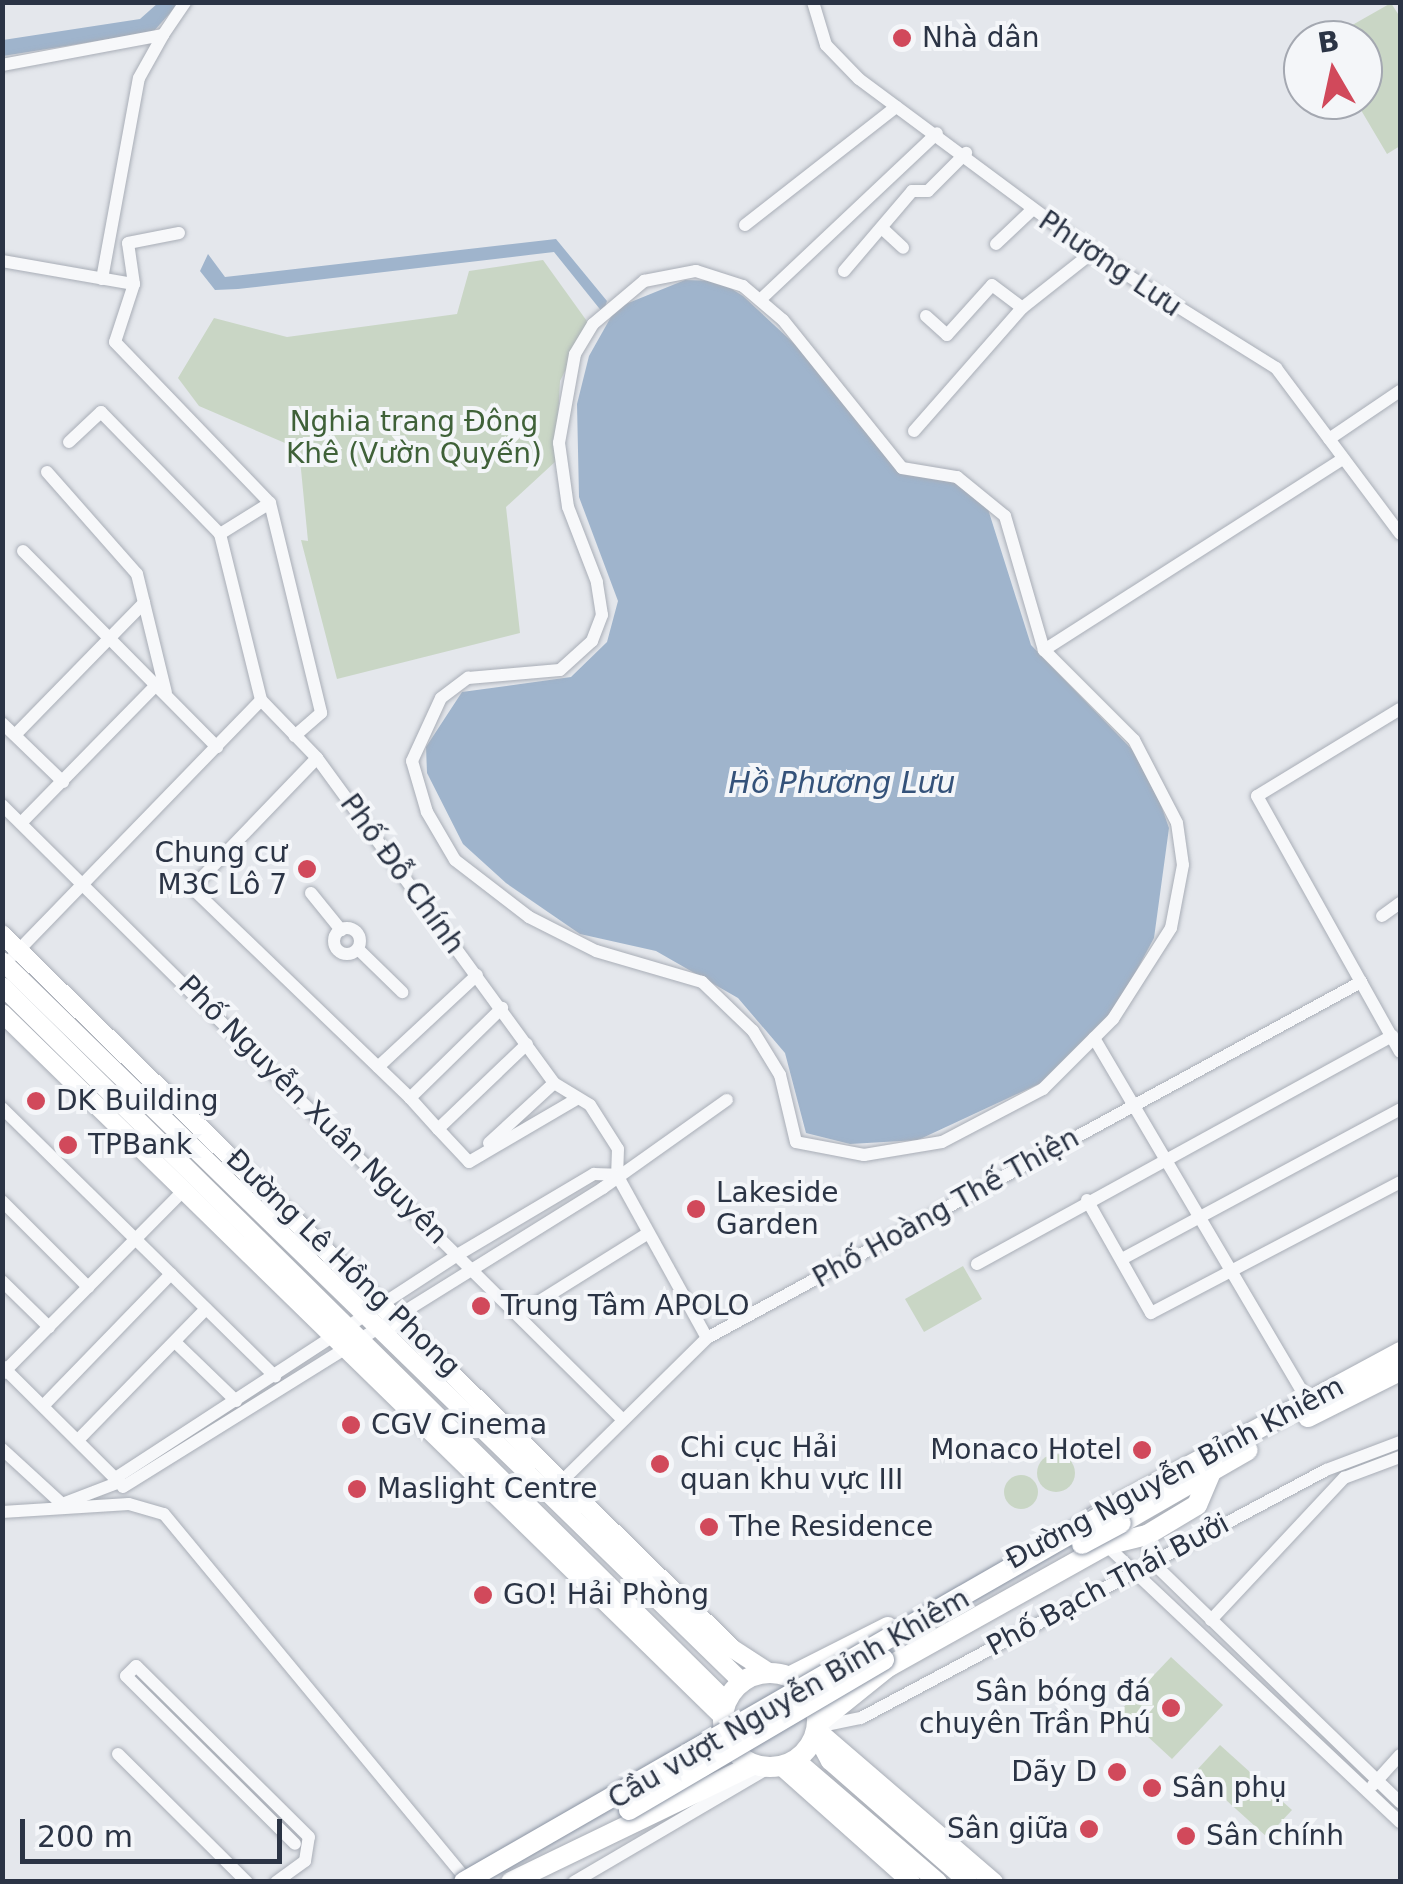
<!DOCTYPE html>
<html>
<head>
<meta charset="utf-8">
<style>
  body { margin:0 }
  #map { position:relative; width:1403px; height:1884px; overflow:hidden; background:#e4e7ec; font-family:"DejaVu Sans",sans-serif }
  div>[style] { position:absolute }
  [style*='--x'] { left:calc(var(--x)*1px); top:calc(var(--y)*1px); width:calc(var(--w)*1px); rotate:calc(var(--a)*1deg) }
  .green>* { inset:0; background:#c9d6c5 }
  .round { border-radius:50% }
  .water>* { inset:0; background:#9fb4cc }
  .roads { filter:drop-shadow(0 0 2px #a9aeb7) drop-shadow(0 0 2px #a9aeb7) }
  .minor>* { height:12px; margin:-6px; padding:0 6px; transform-origin:6px; border-radius:6px; background:#f7f8fa }
  .minor>.ring { margin:-6px; padding:0; box-sizing:content-box; background:none; border:12px solid #f7f8fa; border-radius:50% }
  .major>* { height:18px; margin:-9px; padding:0 9px; transform-origin:9px; border-radius:9px; background:#fff }
  .highway>* { height:20px; margin:-10px; padding:0 10px; transform-origin:10px; border-radius:10px; background:#fff }
  .highway>.ring { margin:-10px; padding:0; box-sizing:content-box; background:none; border:20px solid #fff; border-radius:50% }
  .bridges { filter:drop-shadow(0 0 2px #8b94a3) drop-shadow(0 0 2px #8b94a3) }
  .highway-bridge>* { height:20px; margin:-10px; padding:0 10px; transform-origin:10px; border-radius:10px; background:#fff }
  .dots>* { width:28px; height:28px; translate:-50% -50%; box-sizing:border-box; border:5px solid #f4f6f9; border-radius:50% }
  span { translate:-50% -50%; white-space:nowrap; text-align:center; line-height:1.15; -webkit-text-stroke:8px #f4f6f9; paint-order:stroke }
  .poi-label { font-size:28px; color:#2b3445 }
  .left { translate:0 -50%; text-align:left }
  .right { translate:-100% -50%; text-align:right }
  .street-label { font-size:28px; color:#2b3445 }
  .park-label { font-size:28px; color:#3f6138 }
  .water-label { font-size:30px; color:#34527a; font-style:italic }
  .frame { position:absolute; inset:0; border:5px solid #2b3445; pointer-events:none }
  .north { position:absolute; left:1283px; top:20px; width:100px; height:100px; box-sizing:border-box; background:#f4f6f9; border:2px solid #a4a8b1; border-radius:50%; rotate:351deg; font-size:28px; font-weight:700; line-height:40px; text-align:center; color:#2b3445 }
  .north::after { content:''; display:block; margin:auto; width:35px; height:45px; background:#d1495b; clip-path:polygon(50% 0,100% 100%,50% 72%,0 100%) }
  .scale { position:absolute; left:20px; top:1819px; width:262px; height:45px; box-sizing:border-box; border:5px solid #2b3445; border-top:0; padding-left:12px; font-size:30px; line-height:35px; white-space:nowrap; color:#2b3445; -webkit-text-stroke:8px #f4f6f9; paint-order:stroke }
</style>
</head>
<body>
<div id="map">
  <div class="green">
    <div style="clip-path:polygon(1391px 3px,1400px 17px,1400px 146px,1387px 154px,1355px 100px,1363px 100px,1363px 40px,1326px 40px)"></div>
    <div style="clip-path:polygon(543px 260px,589px 324px,560px 381px,556px 461px,506px 507px,520px 633px,337px 679px,301px 540px,308px 541px,299px 449px,199px 406px,178px 378px,214px 318px,287px 337px,457px 314px,469px 271px)"></div>
    <div style="clip-path:polygon(963px 1266px,982px 1299px,924px 1332px,905px 1299px)"></div>
    <div class="round" style="left:1037px;top:1454px;width:38px;height:38px"></div>
    <div class="round" style="left:1004px;top:1475px;width:34px;height:34px"></div>
    <div style="clip-path:polygon(1171px 1657px,1223px 1705px,1172px 1759px,1120px 1711px)"></div>
    <div style="clip-path:polygon(1220px 1745px,1292px 1810px,1267px 1837px,1195px 1772px)"></div>
  </div>
  <div class="water">
    <div style="clip-path:polygon(158px 3px,179px 3px,153px 32px,3px 56px,3px 40px,140px 19px)"></div>
    <div style="clip-path:polygon(556px 239px,607px 301px,603px 313px,554px 252px,238px 289px,215px 290px,200px 271px,208px 254px,225px 277px)"></div>
    <div style="clip-path:polygon(685px 280px,719px 281px,743px 296px,832px 379px,901px 473px,951px 479px,987px 506px,1031px 645px,1147px 765px,1169px 828px,1154px 938px,1113px 1014px,1043px 1082px,918px 1140px,850px 1144px,806px 1133px,785px 1053px,738px 998px,656px 951px,580px 934px,506px 883px,463px 844px,427px 773px,426px 747px,462px 692px,571px 677px,607px 642px,618px 601px,579px 497px,577px 404px,589px 356px,616px 308px)"></div>
  </div>
  <div class="roads">
    <div class="minor">
      <div style="--x:813;--y:2;--w:45;--a:73.2"></div>
      <div style="--x:826;--y:45;--w:47;--a:45.9"></div>
      <div style="--x:859;--y:79;--w:300;--a:36.6"></div>
      <div style="--x:1100;--y:258;--w:208;--a:32"></div>
      <div style="--x:1276;--y:368;--w:207;--a:53.2"></div>
      <div style="--x:2;--y:65;--w:164;--a:-10.6"></div>
      <div style="--x:163;--y:35;--w:40;--a:-56"></div>
      <div style="--x:745;--y:225;--w:192;--a:-38"></div>
      <div style="--x:884;--y:230;--w:26;--a:43"></div>
      <div style="--x:996;--y:244;--w:50;--a:-43.4"></div>
      <div style="--x:2;--y:261;--w:134;--a:9.9"></div>
      <div style="--x:134;--y:284;--w:61;--a:108.1"></div>
      <div style="--x:115;--y:342;--w:223;--a:46.1"></div>
      <div style="--x:270;--y:503;--w:216;--a:76.3"></div>
      <div style="--x:321;--y:713;--w:35;--a:139"></div>
      <div style="--x:696;--y:271;--w:49;--a:17.7"></div>
      <div style="--x:743;--y:286;--w:52;--a:40.4"></div>
      <div style="--x:783;--y:320;--w:190;--a:51.2"></div>
      <div style="--x:902;--y:468;--w:56;--a:9.3"></div>
      <div style="--x:957;--y:477;--w:62;--a:39.1"></div>
      <div style="--x:1005;--y:516;--w:140;--a:73.8"></div>
      <div style="--x:1044;--y:650;--w:127;--a:45"></div>
      <div style="--x:1134;--y:740;--w:93;--a:62.6"></div>
      <div style="--x:1177;--y:823;--w:42;--a:81.9"></div>
      <div style="--x:1183;--y:865;--w:64;--a:100.8"></div>
      <div style="--x:1171;--y:928;--w:108;--a:122.5"></div>
      <div style="--x:1113;--y:1019;--w:99;--a:135"></div>
      <div style="--x:1043;--y:1089;--w:114;--a:152.3"></div>
      <div style="--x:942;--y:1142;--w:79;--a:170.5"></div>
      <div style="--x:864;--y:1155;--w:69;--a:-169.2"></div>
      <div style="--x:796;--y:1142;--w:69;--a:-103.4"></div>
      <div style="--x:780;--y:1075;--w:52;--a:-121.5"></div>
      <div style="--x:753;--y:1031;--w:71;--a:-136.1"></div>
      <div style="--x:702;--y:982;--w:110;--a:-163.7"></div>
      <div style="--x:596;--y:951;--w:75;--a:-153.1"></div>
      <div style="--x:529;--y:917;--w:93;--a:-142.4"></div>
      <div style="--x:455;--y:860;--w:56;--a:-120.3"></div>
      <div style="--x:427;--y:812;--w:53;--a:-106.4"></div>
      <div style="--x:412;--y:761;--w:69;--a:-65.3"></div>
      <div style="--x:441;--y:698;--w:34;--a:-37"></div>
      <div style="--x:468;--y:678;--w:92;--a:-5"></div>
      <div style="--x:560;--y:670;--w:43;--a:-42.2"></div>
      <div style="--x:592;--y:641;--w:28;--a:-69"></div>
      <div style="--x:602;--y:615;--w:33;--a:-99"></div>
      <div style="--x:597;--y:582;--w:80;--a:-111.1"></div>
      <div style="--x:568;--y:507;--w:65;--a:-98"></div>
      <div style="--x:559;--y:443;--w:90;--a:-79.8"></div>
      <div style="--x:575;--y:354;--w:35;--a:-59"></div>
      <div style="--x:593;--y:324;--w:67;--a:-40.1"></div>
      <div style="--x:644;--y:281;--w:53;--a:-10.9"></div>
      <div style="--x:844;--y:271;--w:105;--a:-49.6"></div>
      <div style="--x:912;--y:191;--w:16;--a:0"></div>
      <div style="--x:928;--y:191;--w:54;--a:-45"></div>
      <div style="--x:102;--y:279;--w:204;--a:-79.6"></div>
      <div style="--x:139;--y:78;--w:49;--a:-60.8"></div>
      <div style="--x:134;--y:284;--w:41;--a:-98.3"></div>
      <div style="--x:128;--y:243;--w:52;--a:-11.1"></div>
      <div style="--x:760;--y:300;--w:243;--a:-43.3"></div>
      <div style="--x:926;--y:316;--w:28;--a:42"></div>
      <div style="--x:947;--y:335;--w:67;--a:-48"></div>
      <div style="--x:992;--y:285;--w:38;--a:37"></div>
      <div style="--x:914;--y:431;--w:164;--a:-48.7"></div>
      <div style="--x:1022;--y:308;--w:90;--a:-38.3"></div>
      <div style="--x:1329;--y:439;--w:86;--a:-34.1"></div>
      <div style="--x:69;--y:442;--w:44;--a:-43.2"></div>
      <div style="--x:101;--y:412;--w:170;--a:45.7"></div>
      <div style="--x:220;--y:534;--w:171;--a:76.1"></div>
      <div style="--x:261;--y:700;--w:81;--a:46"></div>
      <div style="--x:317;--y:758;--w:402;--a:53.9"></div>
      <div style="--x:554;--y:1083;--w:42;--a:31.4"></div>
      <div style="--x:590;--y:1105;--w:52;--a:57.5"></div>
      <div style="--x:618;--y:1149;--w:26;--a:92"></div>
      <div style="--x:617;--y:1175;--w:186;--a:61.1"></div>
      <div style="--x:47;--y:472;--w:136;--a:48.6"></div>
      <div style="--x:137;--y:574;--w:122;--a:76.3"></div>
      <div style="--x:220;--y:534;--w:59;--a:-31.8"></div>
      <div style="--x:23;--y:551;--w:276;--a:45.3"></div>
      <div style="--x:1044;--y:650;--w:355;--a:-32.6"></div>
      <div style="--x:1400;--y:709;--w:167;--a:148.7"></div>
      <div style="--x:1257;--y:796;--w:293;--a:60.8"></div>
      <div style="--x:2;--y:723;--w:85;--a:44"></div>
      <div style="--x:15;--y:735;--w:185;--a:-45.7"></div>
      <div style="--x:317;--y:758;--w:180;--a:133.9"></div>
      <div style="--x:192;--y:888;--w:303;--a:43.9"></div>
      <div style="--x:2;--y:805;--w:870;--a:44.72"></div>
      <div style="--x:21;--y:823;--w:193;--a:-45.6"></div>
      <div style="--x:311;--y:893;--w:48;--a:51"></div>
      <div style="--x:1382;--y:916;--w:22;--a:-36"></div>
      <div class="ring" style="left:334px;top:928px;width:14px;height:14px"></div>
      <div style="--x:358;--y:949;--w:62;--a:44.3"></div>
      <div style="--x:14;--y:955;--w:355;--a:-45.9"></div>
      <div style="--x:1094;--y:1038;--w:422;--a:59.5"></div>
      <div style="--x:378;--y:1067;--w:135;--a:-42.9"></div>
      <div style="--x:2;--y:1108;--w:383;--a:44.5"></div>
      <div style="--x:438;--y:1129;--w:42;--a:-132.1"></div>
      <div style="--x:410;--y:1098;--w:129;--a:-44.4"></div>
      <div style="--x:489;--y:1143;--w:88;--a:-42.7"></div>
      <div style="--x:469;--y:1162;--w:45;--a:-133.2"></div>
      <div style="--x:438;--y:1129;--w:123;--a:-43.7"></div>
      <div style="--x:469;--y:1162;--w:123;--a:-30.3"></div>
      <div style="--x:1087;--y:1200;--w:130;--a:60.5"></div>
      <div style="--x:1151;--y:1313;--w:281;--a:-27.7"></div>
      <div style="--x:2;--y:1201;--w:122;--a:45"></div>
      <div style="--x:1122;--y:1259;--w:316;--a:-28.3"></div>
      <div style="--x:977;--y:1264;--w:474;--a:-28.8"></div>
      <div style="--x:2;--y:1281;--w:66;--a:44.4"></div>
      <div style="--x:522;--y:1312;--w:147;--a:-32"></div>
      <div style="--x:175;--y:1342;--w:85;--a:44"></div>
      <div style="--x:2;--y:1366;--w:168;--a:44.8"></div>
      <div style="--x:2;--y:1374;--w:259;--a:-45.3"></div>
      <div style="--x:43;--y:1406;--w:184;--a:-45.9"></div>
      <div style="--x:79;--y:1439;--w:182;--a:-45.7"></div>
      <div style="--x:2;--y:1449;--w:81;--a:42.5"></div>
      <div style="--x:62;--y:1504;--w:62;--a:-20.8"></div>
      <div style="--x:117;--y:1477;--w:408;--a:-33.1"></div>
      <div style="--x:459;--y:1254;--w:157;--a:-30.7"></div>
      <div style="--x:594;--y:1174;--w:23;--a:2"></div>
      <div style="--x:564;--y:1479;--w:201;--a:-44.6"></div>
      <div style="--x:707;--y:1338;--w:745;--a:-28.56"></div>
      <div style="--x:123;--y:1487;--w:566;--a:-31.92"></div>
      <div style="--x:603;--y:1188;--w:152;--a:-35.4"></div>
      <div style="--x:2;--y:1512;--w:127;--a:-3.6"></div>
      <div style="--x:129;--y:1504;--w:36;--a:16"></div>
      <div style="--x:164;--y:1514;--w:466;--a:50.4"></div>
      <div style="--x:1147;--y:1535;--w:26;--a:81"></div>
      <div style="--x:1151;--y:1561;--w:347;--a:44.1"></div>
      <div style="--x:1106;--y:1545;--w:404;--a:43.3"></div>
      <div style="--x:1211;--y:1620;--w:195;--a:-46.9"></div>
      <div style="--x:1344;--y:1478;--w:60;--a:-20.6"></div>
      <div style="--x:817;--y:1727;--w:45;--a:-11.6"></div>
      <div style="--x:861;--y:1718;--w:527;--a:-28.07"></div>
      <div style="--x:1326;--y:1470;--w:79;--a:-20.7"></div>
      <div style="--x:118;--y:1754;--w:182;--a:44.8"></div>
      <div style="--x:1373;--y:1785;--w:40;--a:-48"></div>
      <div style="--x:276;--y:1882;--w:36;--a:-36"></div>
      <div style="--x:305;--y:1861;--w:24;--a:-81"></div>
      <div style="--x:309;--y:1837;--w:243;--a:-135.3"></div>
      <div style="--x:136;--y:1666;--w:14;--a:135"></div>
      <div style="--x:126;--y:1676;--w:238;--a:44.8"></div>
      <div style="--x:574;--y:1882;--w:227;--a:-30.4"></div>
    </div>
    <div class="major">
      <div style="--x:2;--y:934;--w:1023;--a:44.37"></div>
      <div style="--x:733;--y:1649;--w:44;--a:33"></div>
      <div style="--x:2;--y:961;--w:1033;--a:44.25"></div>
      <div style="--x:2;--y:986;--w:1018;--a:44.64"></div>
      <div style="--x:2;--y:1013;--w:1006;--a:44.32"></div>
      <div style="--x:816;--y:1729;--w:235;--a:40.7"></div>
      <div style="--x:815;--y:1733;--w:32;--a:62"></div>
      <div style="--x:830;--y:1761;--w:184;--a:41.2"></div>
      <div style="--x:796;--y:1760;--w:187;--a:40.7"></div>
      <div style="--x:781;--y:1766;--w:174;--a:41.7"></div>
    </div>
    <div class="highway">
      <div style="--x:1308;--y:1417;--w:103;--a:-26.6"></div>
      <div style="--x:1094;--y:1517;--w:348;--a:-28.3"></div>
      <div style="--x:1106;--y:1545;--w:42;--a:-13.7"></div>
      <div style="--x:1147;--y:1535;--w:58;--a:-31"></div>
      <div style="--x:1197;--y:1505;--w:38;--a:-67"></div>
      <div class="ring" style="left:723px;top:1673px;width:74px;height:74px"></div>
      <div style="--x:789;--y:1677;--w:111;--a:-26.8"></div>
      <div style="--x:817;--y:1724;--w:91;--a:-38.8"></div>
      <div style="--x:888;--y:1667;--w:250;--a:-29.2"></div>
      <div style="--x:1106;--y:1545;--w:27;--a:-56"></div>
      <div style="--x:1121;--y:1523;--w:146;--a:-29.9"></div>
      <div style="--x:511;--y:1882;--w:269;--a:-25.8"></div>
    </div>
  </div>
  <div class="bridges">
    <div class="highway-bridge">
      <div style="--x:1082;--y:1544;--w:44;--a:-28.3"></div>
      <div style="--x:629;--y:1810;--w:296;--a:-30.5"></div>
      <div style="--x:464;--y:1882;--w:745;--a:-29.87"></div>
    </div>
  </div>
  <div class="dots">
    <div style="left:902px;top:38px;background:#d1495b"></div>
    <div style="left:307px;top:869px;background:#d1495b"></div>
    <div style="left:36px;top:1101px;background:#d1495b"></div>
    <div style="left:68px;top:1145px;background:#d1495b"></div>
    <div style="left:696px;top:1209px;background:#d1495b"></div>
    <div style="left:481px;top:1306px;background:#d1495b"></div>
    <div style="left:351px;top:1425px;background:#d1495b"></div>
    <div style="left:1142px;top:1450px;background:#d1495b"></div>
    <div style="left:660px;top:1464px;background:#d1495b"></div>
    <div style="left:357px;top:1489px;background:#d1495b"></div>
    <div style="left:709px;top:1527px;background:#d1495b"></div>
    <div style="left:483px;top:1595px;background:#d1495b"></div>
    <div style="left:1171px;top:1708px;background:#d1495b"></div>
    <div style="left:1117px;top:1772px;background:#d1495b"></div>
    <div style="left:1152px;top:1788px;background:#d1495b"></div>
    <div style="left:1089px;top:1829px;background:#d1495b"></div>
    <div style="left:1186px;top:1836px;background:#d1495b"></div>
  </div>
  <div class="poi-label">
    <span class="left" style="left:922px;top:38px">Nhà dân</span>
    <span class="right" style="left:287px;top:869px">Chung cư<br>M3C Lô 7</span>
    <span class="left" style="left:56px;top:1101px">DK Building</span>
    <span class="left" style="left:88px;top:1145px">TPBank</span>
    <span class="left" style="left:716px;top:1209px">Lakeside<br>Garden</span>
    <span class="left" style="left:501px;top:1306px">Trung Tâm APOLO</span>
    <span class="left" style="left:371px;top:1425px">CGV Cinema</span>
    <span class="left" style="left:680px;top:1464px">Chi cục Hải<br>quan khu vực III</span>
    <span class="right" style="left:1122px;top:1450px">Monaco Hotel</span>
    <span class="left" style="left:377px;top:1489px">Maslight Centre</span>
    <span class="left" style="left:729px;top:1527px">The Residence</span>
    <span class="left" style="left:503px;top:1595px">GO! Hải Phòng</span>
    <span class="right" style="left:1151px;top:1708px">Sân bóng đá<br>chuyên Trần Phú</span>
    <span class="right" style="left:1097px;top:1772px">Dãy D</span>
    <span class="left" style="left:1172px;top:1788px">Sân phụ</span>
    <span class="right" style="left:1069px;top:1829px">Sân giữa</span>
    <span class="left" style="left:1206px;top:1836px">Sân chính</span>
  </div>
  <div class="street-label">
    <span style="left:1110px;top:264px;rotate:34deg">Phương Lưu</span>
    <span style="left:402px;top:874px;rotate:54deg">Phố Đỗ Chính</span>
    <span style="left:313px;top:1110px;rotate:45deg">Phố Nguyễn Xuân Nguyên</span>
    <span style="left:946px;top:1208px;rotate:-29deg">Phố Hoàng Thế Thiện</span>
    <span style="left:343px;top:1263px;rotate:44deg">Đường Lê Hồng Phong</span>
    <span style="left:1175px;top:1473px;rotate:-28deg">Đường Nguyễn Bỉnh Khiêm</span>
    <span style="left:1108px;top:1585px;rotate:-28deg">Phố Bạch Thái Bưởi</span>
    <span style="left:789px;top:1699px;rotate:-30deg">Cầu vượt Nguyễn Bỉnh Khiêm</span>
  </div>
  <div class="park-label">
    <span style="left:414px;top:438px">Nghia trang Đông<br>Khê (Vườn Quyến)</span>
  </div>
  <div class="water-label">
    <span style="left:842px;top:783px">Hồ Phương Lưu</span>
  </div>
  <div class="frame"></div>
  <div class="north">B</div>
  <div class="scale">200 m</div>
</div>
</body>
</html>
